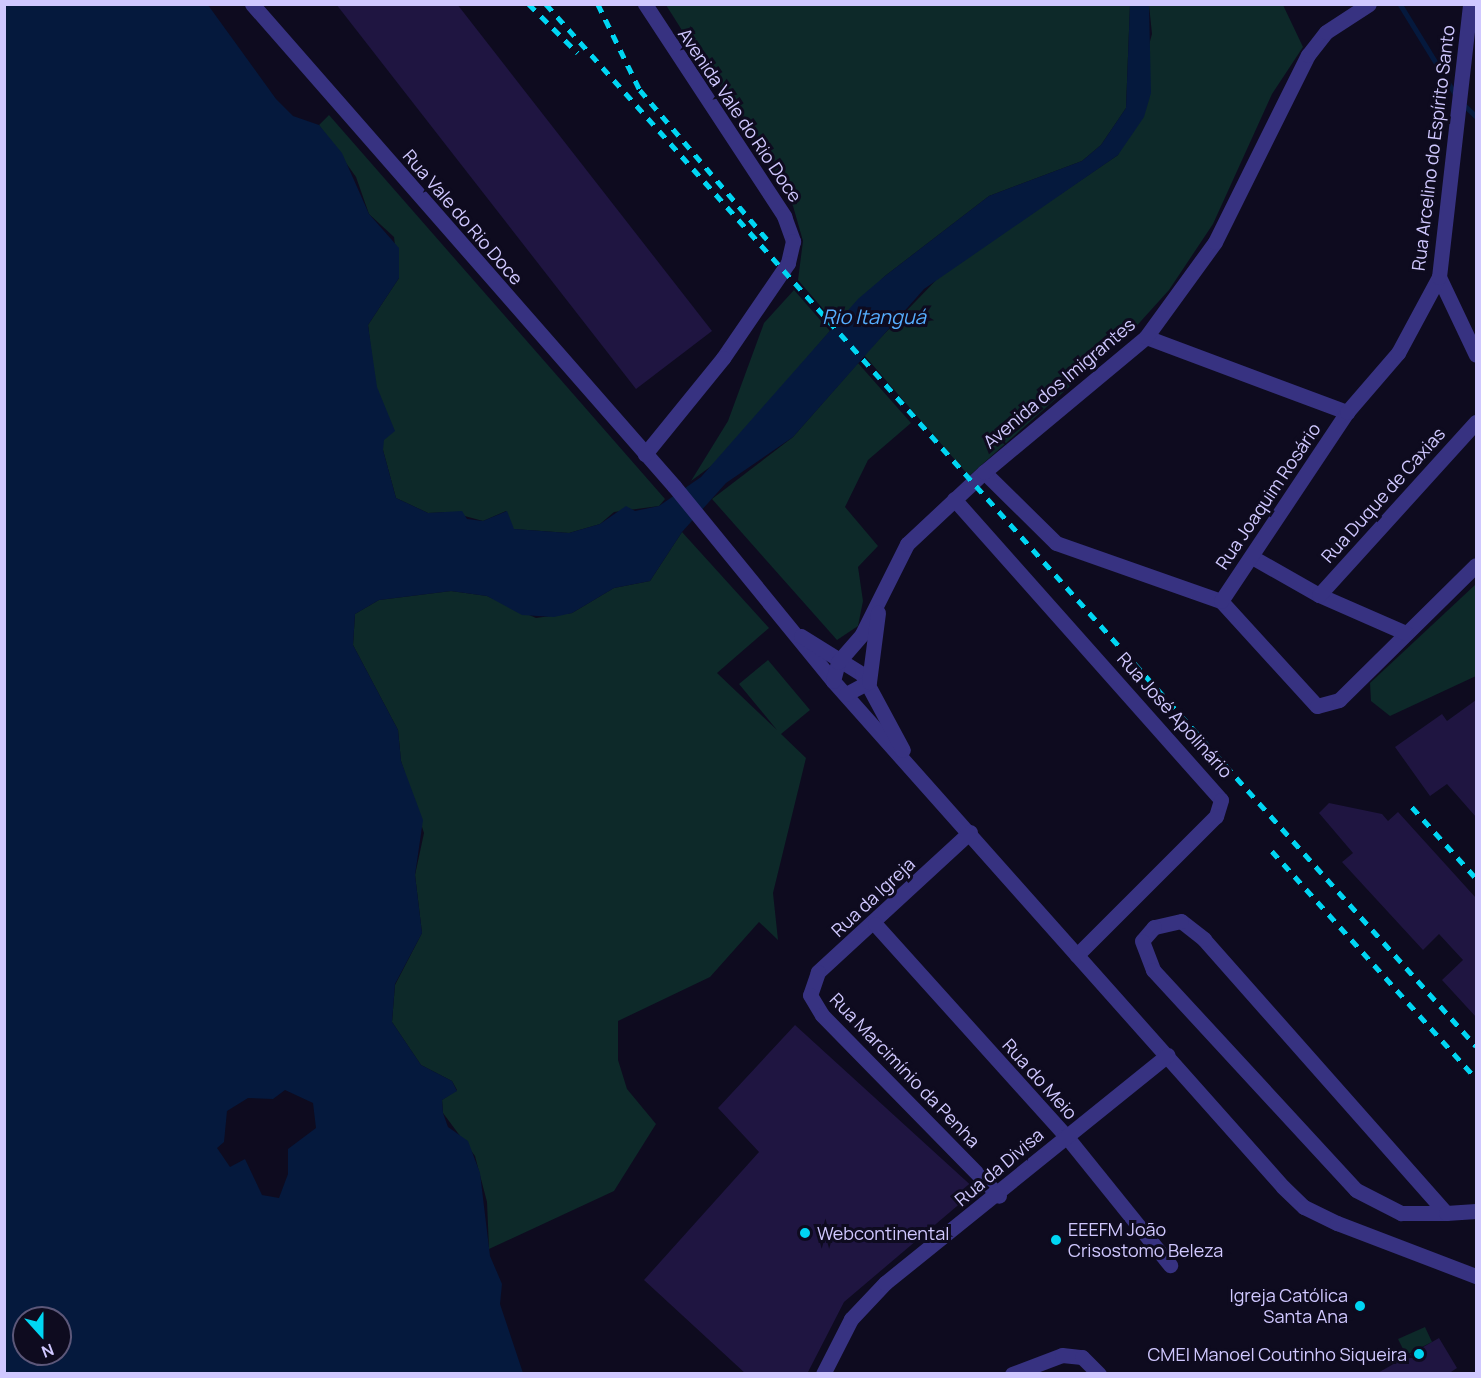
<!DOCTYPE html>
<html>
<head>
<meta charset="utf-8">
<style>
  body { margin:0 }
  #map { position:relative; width:1481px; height:1378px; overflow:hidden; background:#0e0b1f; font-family:Manrope,sans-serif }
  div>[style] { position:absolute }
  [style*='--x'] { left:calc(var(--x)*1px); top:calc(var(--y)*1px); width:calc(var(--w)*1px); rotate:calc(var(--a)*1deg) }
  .green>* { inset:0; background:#0d2929 }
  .water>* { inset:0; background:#05193d }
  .stream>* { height:4.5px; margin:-2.25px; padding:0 2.25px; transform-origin:2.25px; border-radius:2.25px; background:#05193d }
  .building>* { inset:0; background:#1f1541 }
  .minor>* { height:15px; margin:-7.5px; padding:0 7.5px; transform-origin:7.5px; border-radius:7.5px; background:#373281 }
  .rail>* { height:4.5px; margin-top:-2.25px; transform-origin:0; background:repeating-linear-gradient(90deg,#00d6f3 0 9px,transparent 0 17px) }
  .dots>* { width:16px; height:16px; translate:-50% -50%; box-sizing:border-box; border:3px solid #0e0b1f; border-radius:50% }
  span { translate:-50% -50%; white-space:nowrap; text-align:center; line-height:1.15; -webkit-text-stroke:6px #0e0b1f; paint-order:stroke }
  .street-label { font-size:18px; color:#d0c8ff }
  .poi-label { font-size:18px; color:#d0c8ff }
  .left { translate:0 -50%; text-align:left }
  .right { translate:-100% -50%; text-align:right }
  .water-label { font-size:20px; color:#56aeff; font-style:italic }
  .frame { position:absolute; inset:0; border:6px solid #d0c8ff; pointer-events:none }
  .north { position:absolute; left:12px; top:1306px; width:60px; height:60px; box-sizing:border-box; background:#0e0b1f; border:2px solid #5c5779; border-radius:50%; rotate:159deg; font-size:16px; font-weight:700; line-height:24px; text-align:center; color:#d0c8ff }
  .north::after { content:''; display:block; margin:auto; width:21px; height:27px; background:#00d6f3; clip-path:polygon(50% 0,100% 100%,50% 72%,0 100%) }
</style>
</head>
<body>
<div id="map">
  <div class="green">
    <div style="clip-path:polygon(666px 5px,1130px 5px,1126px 108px,1101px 145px,1082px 161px,989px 196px,885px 276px,836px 324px,798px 280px,803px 241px,793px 206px)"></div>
    <div style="clip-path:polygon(1149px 5px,1283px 5px,1303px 47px,1272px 94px,1213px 224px,1169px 290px,1132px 331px,969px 476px,864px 355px,941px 275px,1118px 155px,1152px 34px)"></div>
    <div style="clip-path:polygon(329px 115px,665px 499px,659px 506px,614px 512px,600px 524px,569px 533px,513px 529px,506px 511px,483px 521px,450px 512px,428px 513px,396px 498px,383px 450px,368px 325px,399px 278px,394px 237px,369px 214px,356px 177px,319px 125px)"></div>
    <div style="clip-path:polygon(794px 290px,830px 331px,718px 461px,691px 481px,728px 421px,764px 323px)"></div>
    <div style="clip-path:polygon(858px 363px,911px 423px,868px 460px,845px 507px,878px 546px,858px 567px,863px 601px,858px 626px,837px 640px,712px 499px,793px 437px)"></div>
    <div style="clip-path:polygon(682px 532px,769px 628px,717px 673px,777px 730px,739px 684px,768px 660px,810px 710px,781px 734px,806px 758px,773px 893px,778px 940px,759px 922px,710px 977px,618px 1021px,618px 1060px,627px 1089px,656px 1124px,614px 1191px,489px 1249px,487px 1202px,475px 1156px,443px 1113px,442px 1100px,457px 1090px,452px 1081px,421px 1065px,392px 1022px,395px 985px,422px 933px,415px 875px,424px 833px,401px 761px,398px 730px,353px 645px,355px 614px,379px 600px,451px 591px,487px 596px,536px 618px,572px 613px,614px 588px,650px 581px)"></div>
    <div style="clip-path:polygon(1476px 584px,1476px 676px,1390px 716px,1371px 701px,1370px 683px)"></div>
    <div style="clip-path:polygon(1425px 1327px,1432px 1342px,1406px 1355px,1398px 1339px)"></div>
  </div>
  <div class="water">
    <div style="clip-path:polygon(evenodd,5px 5px,208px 5px,276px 99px,293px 116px,319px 125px,342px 153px,369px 214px,399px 248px,399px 278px,368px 325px,377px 387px,395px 431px,384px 440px,383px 450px,396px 498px,428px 513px,462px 511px,467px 519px,483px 521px,507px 511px,514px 529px,569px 533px,600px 524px,626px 506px,635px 511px,659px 506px,701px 477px,858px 299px,885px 276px,989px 196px,1082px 161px,1101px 145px,1126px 108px,1130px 5px,1149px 5px,1151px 93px,1144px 117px,1118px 155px,924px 289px,793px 437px,726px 483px,682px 532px,650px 581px,614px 588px,572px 613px,554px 617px,522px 615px,487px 596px,451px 591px,379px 600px,355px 614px,353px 645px,398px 730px,401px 761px,423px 820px,415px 875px,422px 933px,395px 984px,392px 1022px,421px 1065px,452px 1081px,457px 1091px,442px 1100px,443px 1113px,448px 1127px,468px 1141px,480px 1173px,490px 1256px,502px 1284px,500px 1304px,523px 1373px,5px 1374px,5px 5px,285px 1090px,313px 1103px,316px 1128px,288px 1149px,288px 1174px,279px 1198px,262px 1195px,245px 1159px,230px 1167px,217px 1148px,224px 1142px,227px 1111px,248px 1098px,273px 1099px,285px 1090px,5px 5px,24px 1318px,60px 1318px,60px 1354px,24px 1354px,24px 1318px)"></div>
  </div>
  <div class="stream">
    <div style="--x:1400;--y:4;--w:107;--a:58.4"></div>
    <div style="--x:1463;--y:104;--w:18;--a:43"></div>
  </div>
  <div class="building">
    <div style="clip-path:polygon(336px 4px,457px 4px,712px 331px,636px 389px)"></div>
    <div style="clip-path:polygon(1476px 700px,1476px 817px,1447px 784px,1430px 796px,1395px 747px,1442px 714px,1447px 721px)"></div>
    <div style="clip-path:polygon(1329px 803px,1382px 814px,1388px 821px,1398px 812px,1476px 898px,1476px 1017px,1442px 980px,1463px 960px,1439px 934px,1423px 950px,1342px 862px,1353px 853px,1319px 813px)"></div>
    <div style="clip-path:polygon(795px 1025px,976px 1190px,844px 1302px,807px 1374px,746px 1374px,644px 1280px,759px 1152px,718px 1108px)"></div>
    <div style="clip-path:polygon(1439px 1338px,1457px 1368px,1448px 1374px,1376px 1374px)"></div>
  </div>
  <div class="minor">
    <div style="--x:252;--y:4;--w:641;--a:48.8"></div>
    <div style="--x:674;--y:486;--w:252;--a:50.8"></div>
    <div style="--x:833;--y:681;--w:677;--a:48.35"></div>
    <div style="--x:1283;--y:1187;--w:29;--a:44"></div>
    <div style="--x:1304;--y:1207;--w:37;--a:26"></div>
    <div style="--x:1337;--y:1223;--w:149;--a:20.9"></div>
    <div style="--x:645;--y:4;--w:254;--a:56.7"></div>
    <div style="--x:784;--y:216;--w:27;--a:70"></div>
    <div style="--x:793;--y:241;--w:23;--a:103"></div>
    <div style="--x:788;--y:263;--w:115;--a:124.4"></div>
    <div style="--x:723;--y:358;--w:124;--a:129.1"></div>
    <div style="--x:1439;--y:277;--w:86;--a:64.6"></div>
    <div style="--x:1146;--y:337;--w:215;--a:20.5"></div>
    <div style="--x:984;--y:472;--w:101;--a:44.6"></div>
    <div style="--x:1056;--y:543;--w:175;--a:19.4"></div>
    <div style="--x:1221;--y:601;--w:142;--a:47.6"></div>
    <div style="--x:1317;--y:706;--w:23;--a:-15"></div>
    <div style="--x:1339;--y:700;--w:192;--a:-44.6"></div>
    <div style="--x:954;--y:499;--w:402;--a:48.4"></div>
    <div style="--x:1221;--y:800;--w:17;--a:107"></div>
    <div style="--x:1216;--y:816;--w:197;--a:135"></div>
    <div style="--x:1252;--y:557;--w:77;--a:29.6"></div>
    <div style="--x:1319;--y:595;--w:95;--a:23.6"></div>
    <div style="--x:1319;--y:595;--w:234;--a:-47.8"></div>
    <div style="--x:1221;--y:601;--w:227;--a:-56.3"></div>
    <div style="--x:1347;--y:412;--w:78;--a:-49.2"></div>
    <div style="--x:1398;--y:353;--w:86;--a:-61.7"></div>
    <div style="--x:1439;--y:277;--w:275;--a:-83.5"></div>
    <div style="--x:801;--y:636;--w:72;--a:31.9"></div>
    <div style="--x:862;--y:674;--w:86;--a:61.7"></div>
    <div style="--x:833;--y:681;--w:20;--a:-75"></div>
    <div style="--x:838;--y:662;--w:37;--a:-49"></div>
    <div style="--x:862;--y:634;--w:101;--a:-63.4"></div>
    <div style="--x:907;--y:544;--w:105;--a:-43.1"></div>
    <div style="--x:984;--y:472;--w:211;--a:-39.8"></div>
    <div style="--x:1146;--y:337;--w:117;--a:-54"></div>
    <div style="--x:1215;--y:242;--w:209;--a:-63.6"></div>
    <div style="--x:1308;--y:55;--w:29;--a:-52"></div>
    <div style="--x:1326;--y:32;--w:51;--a:-33.1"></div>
    <div style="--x:846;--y:694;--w:26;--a:-28"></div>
    <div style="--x:869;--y:682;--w:70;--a:-82.6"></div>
    <div style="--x:970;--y:832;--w:207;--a:137.4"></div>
    <div style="--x:818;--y:972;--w:24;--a:109"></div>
    <div style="--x:810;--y:995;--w:23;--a:59"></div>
    <div style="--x:822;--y:1015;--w:253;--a:45.6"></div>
    <div style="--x:875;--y:924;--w:285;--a:48"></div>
    <div style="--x:1066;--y:1136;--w:166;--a:51.1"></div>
    <div style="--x:1446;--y:1213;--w:366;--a:-131.5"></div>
    <div style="--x:1204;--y:939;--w:29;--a:-142"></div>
    <div style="--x:1181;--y:921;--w:28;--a:167"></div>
    <div style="--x:1154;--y:927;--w:18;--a:131"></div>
    <div style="--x:1142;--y:941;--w:31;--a:69"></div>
    <div style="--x:1153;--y:970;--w:299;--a:47.3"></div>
    <div style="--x:1356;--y:1190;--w:51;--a:27.1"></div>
    <div style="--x:1401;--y:1213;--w:45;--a:0"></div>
    <div style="--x:1446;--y:1213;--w:30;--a:-4"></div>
    <div style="--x:823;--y:1374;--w:62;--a:-63"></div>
    <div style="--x:851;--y:1319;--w:50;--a:-46.6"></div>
    <div style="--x:885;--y:1283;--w:363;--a:-38.9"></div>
    <div style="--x:1012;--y:1374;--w:53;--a:-20.8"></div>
    <div style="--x:1062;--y:1355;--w:20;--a:6"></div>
    <div style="--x:1082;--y:1357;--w:24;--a:45"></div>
  </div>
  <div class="rail">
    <div style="--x:529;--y:4;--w:69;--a:45"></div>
    <div style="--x:546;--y:4;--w:1397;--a:48.25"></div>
    <div style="--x:598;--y:4;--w:96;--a:64"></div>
    <div style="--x:640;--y:90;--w:201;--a:49.6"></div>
    <div style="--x:1412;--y:807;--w:96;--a:48"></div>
    <div style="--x:1272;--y:851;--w:305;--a:48.1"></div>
  </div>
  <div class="dots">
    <div style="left:805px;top:1233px;background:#00d6f3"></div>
    <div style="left:1056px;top:1240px;background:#00d6f3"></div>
    <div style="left:1360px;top:1306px;background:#00d6f3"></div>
    <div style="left:1419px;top:1354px;background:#00d6f3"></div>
  </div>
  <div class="street-label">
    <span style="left:740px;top:115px;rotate:56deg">Avenida Vale do Rio Doce</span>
    <span style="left:1433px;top:148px;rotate:-83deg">Rua Arcelino do Espírito Santo</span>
    <span style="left:463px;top:217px;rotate:49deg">Rua Vale do Rio Doce</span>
    <span style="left:1059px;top:383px;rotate:-40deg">Avenida dos Imigrantes</span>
    <span style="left:1383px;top:495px;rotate:-48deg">Rua Duque de Caxias</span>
    <span style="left:1268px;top:496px;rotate:-56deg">Rua Joaquim Rosário</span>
    <span style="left:1175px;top:715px;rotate:48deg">Rua José Apolinário</span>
    <span style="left:873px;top:897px;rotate:-43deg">Rua da Igreja</span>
    <span style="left:905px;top:1070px;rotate:46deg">Rua Marcimínio da Penha</span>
    <span style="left:1040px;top:1079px;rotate:48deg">Rua do Meio</span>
    <span style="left:999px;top:1167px;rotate:-40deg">Rua da Divisa</span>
  </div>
  <div class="poi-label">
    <span class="left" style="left:1068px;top:1240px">EEEFM João<br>Crisostomo Beleza</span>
    <span class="left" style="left:817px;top:1233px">Webcontinental</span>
    <span class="right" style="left:1348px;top:1306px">Igreja Católica<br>Santa Ana</span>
    <span class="right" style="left:1407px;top:1354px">CMEI Manoel Coutinho Siqueira</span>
  </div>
  <div class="water-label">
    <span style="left:874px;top:316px">Rio Itanguá</span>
  </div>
  <div class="frame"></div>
  <div class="north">N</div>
</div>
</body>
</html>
